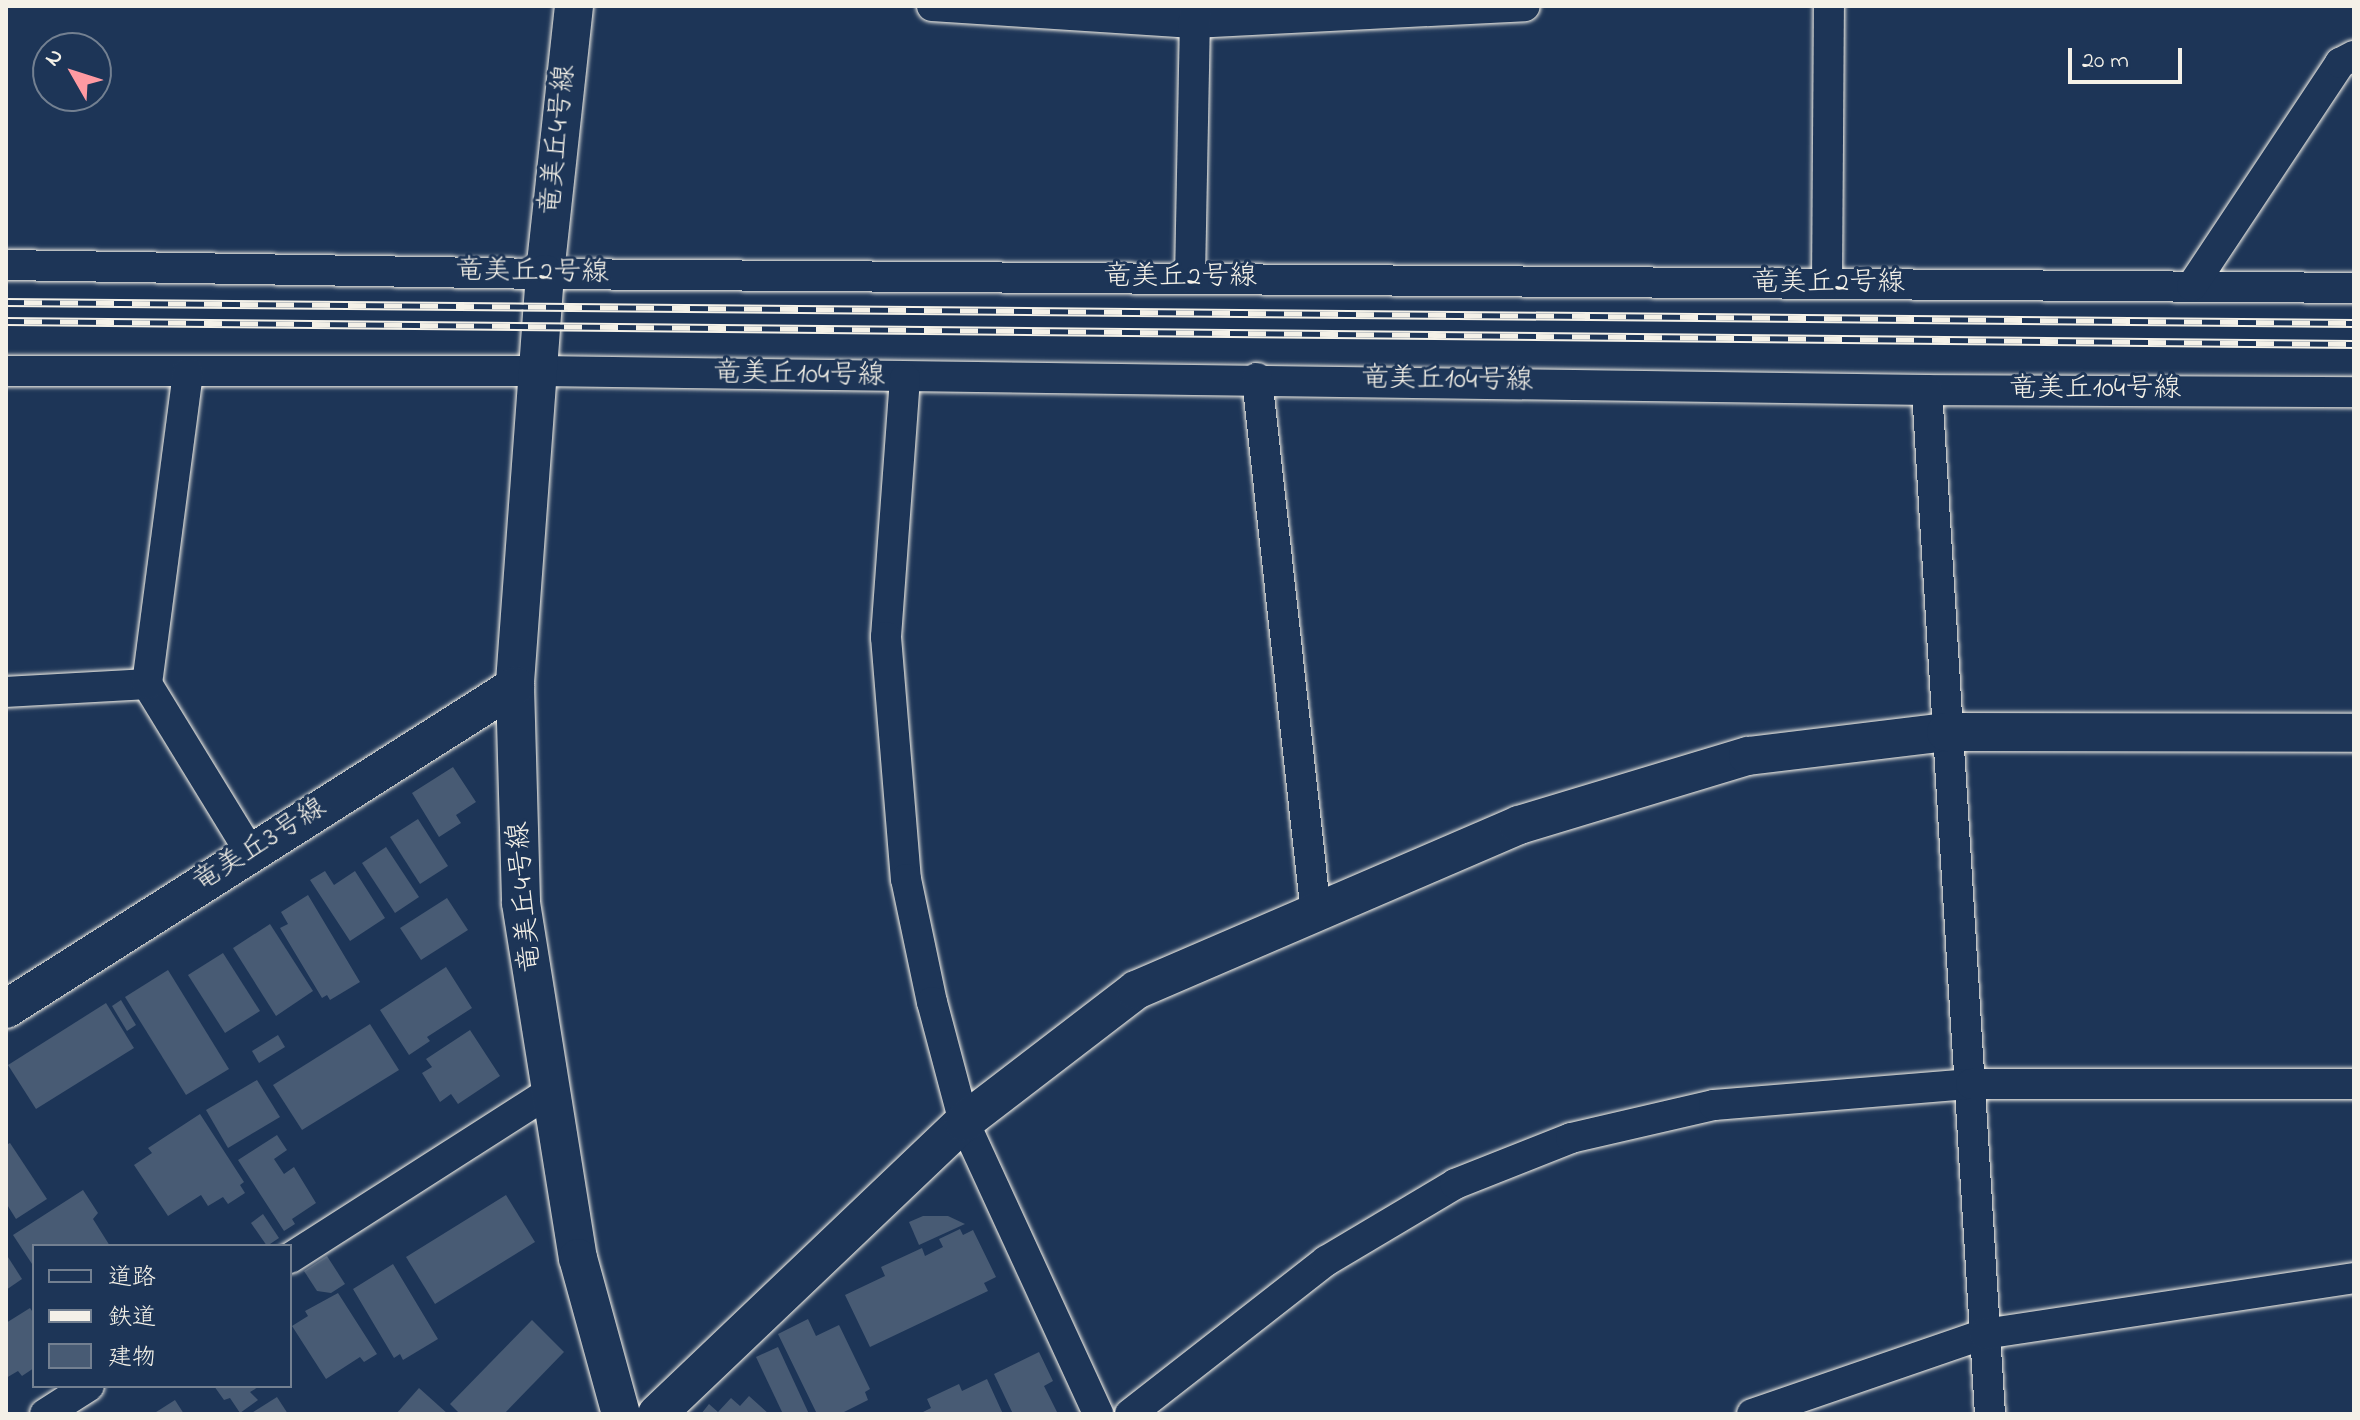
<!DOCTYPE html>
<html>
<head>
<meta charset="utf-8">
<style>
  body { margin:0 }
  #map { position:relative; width:2360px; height:1420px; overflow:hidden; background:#1d3557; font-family:"Indie Flower","Klee One",sans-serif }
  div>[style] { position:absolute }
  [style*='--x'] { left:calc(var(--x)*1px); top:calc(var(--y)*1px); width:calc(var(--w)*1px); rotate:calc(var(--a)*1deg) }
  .building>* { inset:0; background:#485b74 }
  .roads { filter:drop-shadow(0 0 2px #f4f1e8) drop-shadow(0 0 2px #f4f1e8) }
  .minor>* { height:30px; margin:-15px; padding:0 15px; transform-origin:15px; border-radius:15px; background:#1d3557 }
  .tertiary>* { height:38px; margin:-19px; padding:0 19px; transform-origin:19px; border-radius:19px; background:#1d3557 }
  .rail>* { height:9px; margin-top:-4.5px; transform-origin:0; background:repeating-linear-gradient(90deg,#1d3557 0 18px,#f4f1e8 0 36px); box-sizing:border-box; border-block:2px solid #f4f1e8 }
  span { translate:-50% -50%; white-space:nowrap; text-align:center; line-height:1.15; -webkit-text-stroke:6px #1d3557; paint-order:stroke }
  .street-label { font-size:28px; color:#f4f1e8 }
  .frame { position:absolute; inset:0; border:8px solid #f4f1e8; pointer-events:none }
  .legend { position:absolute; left:32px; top:1244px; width:260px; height:144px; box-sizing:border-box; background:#1d3557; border:2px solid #738091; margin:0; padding:10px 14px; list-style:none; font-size:24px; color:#f4f1e8 }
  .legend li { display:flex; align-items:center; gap:16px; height:40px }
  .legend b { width:40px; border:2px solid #738091 }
  .north { position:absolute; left:32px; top:32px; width:80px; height:80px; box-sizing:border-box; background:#1d3557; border:2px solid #738091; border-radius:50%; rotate:309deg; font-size:22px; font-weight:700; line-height:32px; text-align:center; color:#f4f1e8 }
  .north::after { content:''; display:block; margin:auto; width:28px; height:36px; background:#ff9aa2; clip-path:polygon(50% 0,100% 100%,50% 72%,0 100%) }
  .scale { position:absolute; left:2068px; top:48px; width:114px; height:36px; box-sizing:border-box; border:4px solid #f4f1e8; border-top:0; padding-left:10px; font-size:24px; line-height:28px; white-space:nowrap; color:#f4f1e8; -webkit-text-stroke:6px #1d3557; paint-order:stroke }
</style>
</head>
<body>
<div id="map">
  <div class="building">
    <div style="clip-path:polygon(453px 767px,476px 802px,456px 815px,461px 823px,439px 837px,412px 793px)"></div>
    <div style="clip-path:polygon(418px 819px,448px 866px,420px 884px,390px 837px)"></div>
    <div style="clip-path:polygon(386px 847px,419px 897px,395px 913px,362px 863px)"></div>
    <div style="clip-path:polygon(325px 871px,334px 885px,355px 871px,385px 918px,350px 941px,310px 880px)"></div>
    <div style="clip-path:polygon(308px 895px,360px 982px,330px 1000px,327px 995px,322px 998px,280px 928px,288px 924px,281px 912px)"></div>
    <div style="clip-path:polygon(447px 898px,468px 930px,421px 960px,400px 928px)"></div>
    <div style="clip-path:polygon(270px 924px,313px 991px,276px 1016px,233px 948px)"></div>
    <div style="clip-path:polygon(223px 953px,260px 1011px,225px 1033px,188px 975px)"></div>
    <div style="clip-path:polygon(446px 967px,472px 1008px,427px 1037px,430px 1041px,409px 1055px,380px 1010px)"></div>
    <div style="clip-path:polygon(168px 970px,229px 1069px,186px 1095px,125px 997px)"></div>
    <div style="clip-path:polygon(121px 1000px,136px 1025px,127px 1031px,112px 1006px)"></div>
    <div style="clip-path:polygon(106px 1003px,134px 1048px,36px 1109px,8px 1065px)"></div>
    <div style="clip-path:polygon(370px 1024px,399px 1070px,302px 1130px,273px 1085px)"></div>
    <div style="clip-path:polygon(470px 1030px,500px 1076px,458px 1104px,451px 1094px,440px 1102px,422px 1073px,432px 1067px,426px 1059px)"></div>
    <div style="clip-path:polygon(278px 1035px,285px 1047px,259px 1063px,252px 1051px)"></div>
    <div style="clip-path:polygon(257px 1080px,280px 1117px,228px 1148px,206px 1110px)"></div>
    <div style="clip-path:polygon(200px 1114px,244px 1182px,240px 1185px,245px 1193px,228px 1204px,223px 1197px,208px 1206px,201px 1195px,168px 1216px,134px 1165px,152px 1153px,148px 1148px)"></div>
    <div style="clip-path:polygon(277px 1135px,287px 1150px,274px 1159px,284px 1174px,294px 1167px,316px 1203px,292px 1219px,295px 1224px,284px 1231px,238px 1160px)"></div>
    <div style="clip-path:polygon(10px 1143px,47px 1199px,16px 1219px,6px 1203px,6px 1145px)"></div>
    <div style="clip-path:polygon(83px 1190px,98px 1213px,93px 1219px,110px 1246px,34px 1246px,34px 1267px,13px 1235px)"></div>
    <div style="clip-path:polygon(506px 1195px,535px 1242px,435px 1304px,406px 1257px)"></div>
    <div style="clip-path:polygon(263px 1214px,279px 1238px,267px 1246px,251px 1223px)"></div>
    <div style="clip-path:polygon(923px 1216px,948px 1216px,965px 1224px,919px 1245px,909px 1222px)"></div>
    <div style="clip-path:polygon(960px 1229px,963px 1235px,973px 1230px,996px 1277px,984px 1283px,988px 1291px,870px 1347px,845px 1295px,885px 1276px,881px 1267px,922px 1248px,925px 1256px,943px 1247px,939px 1239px)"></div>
    <div style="clip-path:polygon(6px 1254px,22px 1279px,6px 1290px)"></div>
    <div style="clip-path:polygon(327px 1256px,345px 1284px,331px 1293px,317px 1291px,304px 1271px)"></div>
    <div style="clip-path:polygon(393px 1264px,438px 1339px,403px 1360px,400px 1354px,394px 1358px,353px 1289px)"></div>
    <div style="clip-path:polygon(338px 1293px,377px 1354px,364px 1362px,360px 1357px,326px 1379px,292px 1326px,308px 1316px,305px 1311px)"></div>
    <div style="clip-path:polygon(30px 1308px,34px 1314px,34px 1368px,22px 1376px,18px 1371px,6px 1378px,6px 1323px)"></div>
    <div style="clip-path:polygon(808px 1319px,816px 1336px,839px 1325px,870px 1389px,865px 1392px,868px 1400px,840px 1414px,817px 1414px,778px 1334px)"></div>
    <div style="clip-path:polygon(532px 1320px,564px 1352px,504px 1414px,460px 1414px,450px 1404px)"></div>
    <div style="clip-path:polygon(778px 1347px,809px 1414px,783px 1414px,756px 1357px)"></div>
    <div style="clip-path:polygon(1039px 1352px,1053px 1381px,1044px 1386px,1058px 1414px,1013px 1414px,994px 1374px)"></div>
    <div style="clip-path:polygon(987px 1379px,1003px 1414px,919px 1414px,931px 1408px,927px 1399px,959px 1384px,962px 1391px)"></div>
    <div style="clip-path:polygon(214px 1386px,260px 1386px,250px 1392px,258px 1400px,240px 1413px,230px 1398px,224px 1400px)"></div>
    <div style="clip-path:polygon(419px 1388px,448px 1414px,396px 1414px)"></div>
    <div style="clip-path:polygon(749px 1396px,769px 1414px,701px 1414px,709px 1404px,718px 1412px,731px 1398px,740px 1406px)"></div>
    <div style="clip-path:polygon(277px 1397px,288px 1414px,250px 1414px)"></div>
    <div style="clip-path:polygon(175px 1400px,184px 1414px,153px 1414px)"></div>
  </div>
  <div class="roads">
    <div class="minor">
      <div style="--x:932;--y:6;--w:262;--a:3.7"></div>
      <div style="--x:1193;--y:23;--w:332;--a:-2.9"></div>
      <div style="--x:6;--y:265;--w:539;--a:0.96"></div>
      <div style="--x:545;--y:274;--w:1809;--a:0.44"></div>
      <div style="--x:1190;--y:278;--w:272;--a:-88.9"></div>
      <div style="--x:1827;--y:284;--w:278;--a:-89.6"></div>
      <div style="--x:2192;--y:286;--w:268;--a:-56.4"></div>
      <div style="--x:2340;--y:63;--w:16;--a:-27"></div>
      <div style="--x:6;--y:371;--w:534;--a:0"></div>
      <div style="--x:540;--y:371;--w:1387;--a:0.78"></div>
      <div style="--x:1927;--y:390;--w:427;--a:0.3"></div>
      <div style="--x:905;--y:378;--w:260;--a:94.2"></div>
      <div style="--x:886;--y:637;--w:243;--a:85.3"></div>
      <div style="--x:906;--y:879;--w:126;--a:78.1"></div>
      <div style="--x:932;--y:1002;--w:124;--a:75.1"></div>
      <div style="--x:964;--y:1122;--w:321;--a:65.3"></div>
      <div style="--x:1257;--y:378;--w:539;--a:83.72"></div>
      <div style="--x:1927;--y:390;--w:1026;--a:86.48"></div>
      <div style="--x:147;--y:684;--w:197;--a:58.5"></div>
      <div style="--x:6;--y:692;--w:141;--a:-3.2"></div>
      <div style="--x:147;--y:684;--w:314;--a:-82.5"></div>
      <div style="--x:290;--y:1258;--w:306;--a:-32.6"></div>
      <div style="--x:45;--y:1414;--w:52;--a:-32.5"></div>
      <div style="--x:1130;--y:1414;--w:249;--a:-38"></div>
      <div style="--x:1326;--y:1261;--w:150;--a:-30.8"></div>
      <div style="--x:1455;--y:1184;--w:125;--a:-21.6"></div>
      <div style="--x:1571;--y:1138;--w:147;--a:-13"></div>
      <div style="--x:1714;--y:1105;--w:258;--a:-4.7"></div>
      <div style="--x:1971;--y:1084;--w:383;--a:0"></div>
      <div style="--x:1752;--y:1414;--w:245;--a:-19"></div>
      <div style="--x:1984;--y:1334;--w:374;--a:-8.6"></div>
    </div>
    <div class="tertiary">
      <div style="--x:574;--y:6;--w:270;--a:96.2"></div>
      <div style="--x:545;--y:274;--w:413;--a:94.2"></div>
      <div style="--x:515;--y:686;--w:217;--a:88.4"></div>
      <div style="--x:521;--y:903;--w:360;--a:80.9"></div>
      <div style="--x:578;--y:1258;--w:162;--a:74.6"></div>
      <div style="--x:6;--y:1009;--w:603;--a:-32.4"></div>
      <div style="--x:657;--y:1414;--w:424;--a:-43.6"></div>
      <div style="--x:964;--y:1122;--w:217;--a:-37.5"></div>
      <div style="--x:1136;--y:990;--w:417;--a:-23.3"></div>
      <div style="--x:1519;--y:825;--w:239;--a:-16.8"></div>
      <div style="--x:1748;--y:756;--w:199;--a:-6.9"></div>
      <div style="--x:1946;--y:732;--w:408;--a:0.1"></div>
    </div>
  </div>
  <div class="rail">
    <div style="--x:6;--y:302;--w:2348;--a:0.51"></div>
    <div style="--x:6;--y:321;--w:2348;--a:0.56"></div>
  </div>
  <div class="street-label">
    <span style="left:559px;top:140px;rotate:-84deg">竜美丘4号線</span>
    <span style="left:532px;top:273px;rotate:1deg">竜美丘2号線</span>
    <span style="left:1180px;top:278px">竜美丘2号線</span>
    <span style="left:1828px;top:284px">竜美丘2号線</span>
    <span style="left:799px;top:376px;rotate:1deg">竜美丘104号線</span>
    <span style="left:1447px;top:381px;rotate:1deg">竜美丘104号線</span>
    <span style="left:2095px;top:390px">竜美丘104号線</span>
    <span style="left:260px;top:846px;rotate:-32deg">竜美丘3号線</span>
    <span style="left:526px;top:897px;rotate:-95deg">竜美丘4号線</span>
  </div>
  <div class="frame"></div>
  <ul class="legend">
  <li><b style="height:10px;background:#1d3557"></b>道路</li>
  <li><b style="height:10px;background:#f4f1e8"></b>鉄道</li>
  <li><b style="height:22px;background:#485b74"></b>建物</li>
  </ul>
  <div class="north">N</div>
  <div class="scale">20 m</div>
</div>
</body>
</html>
